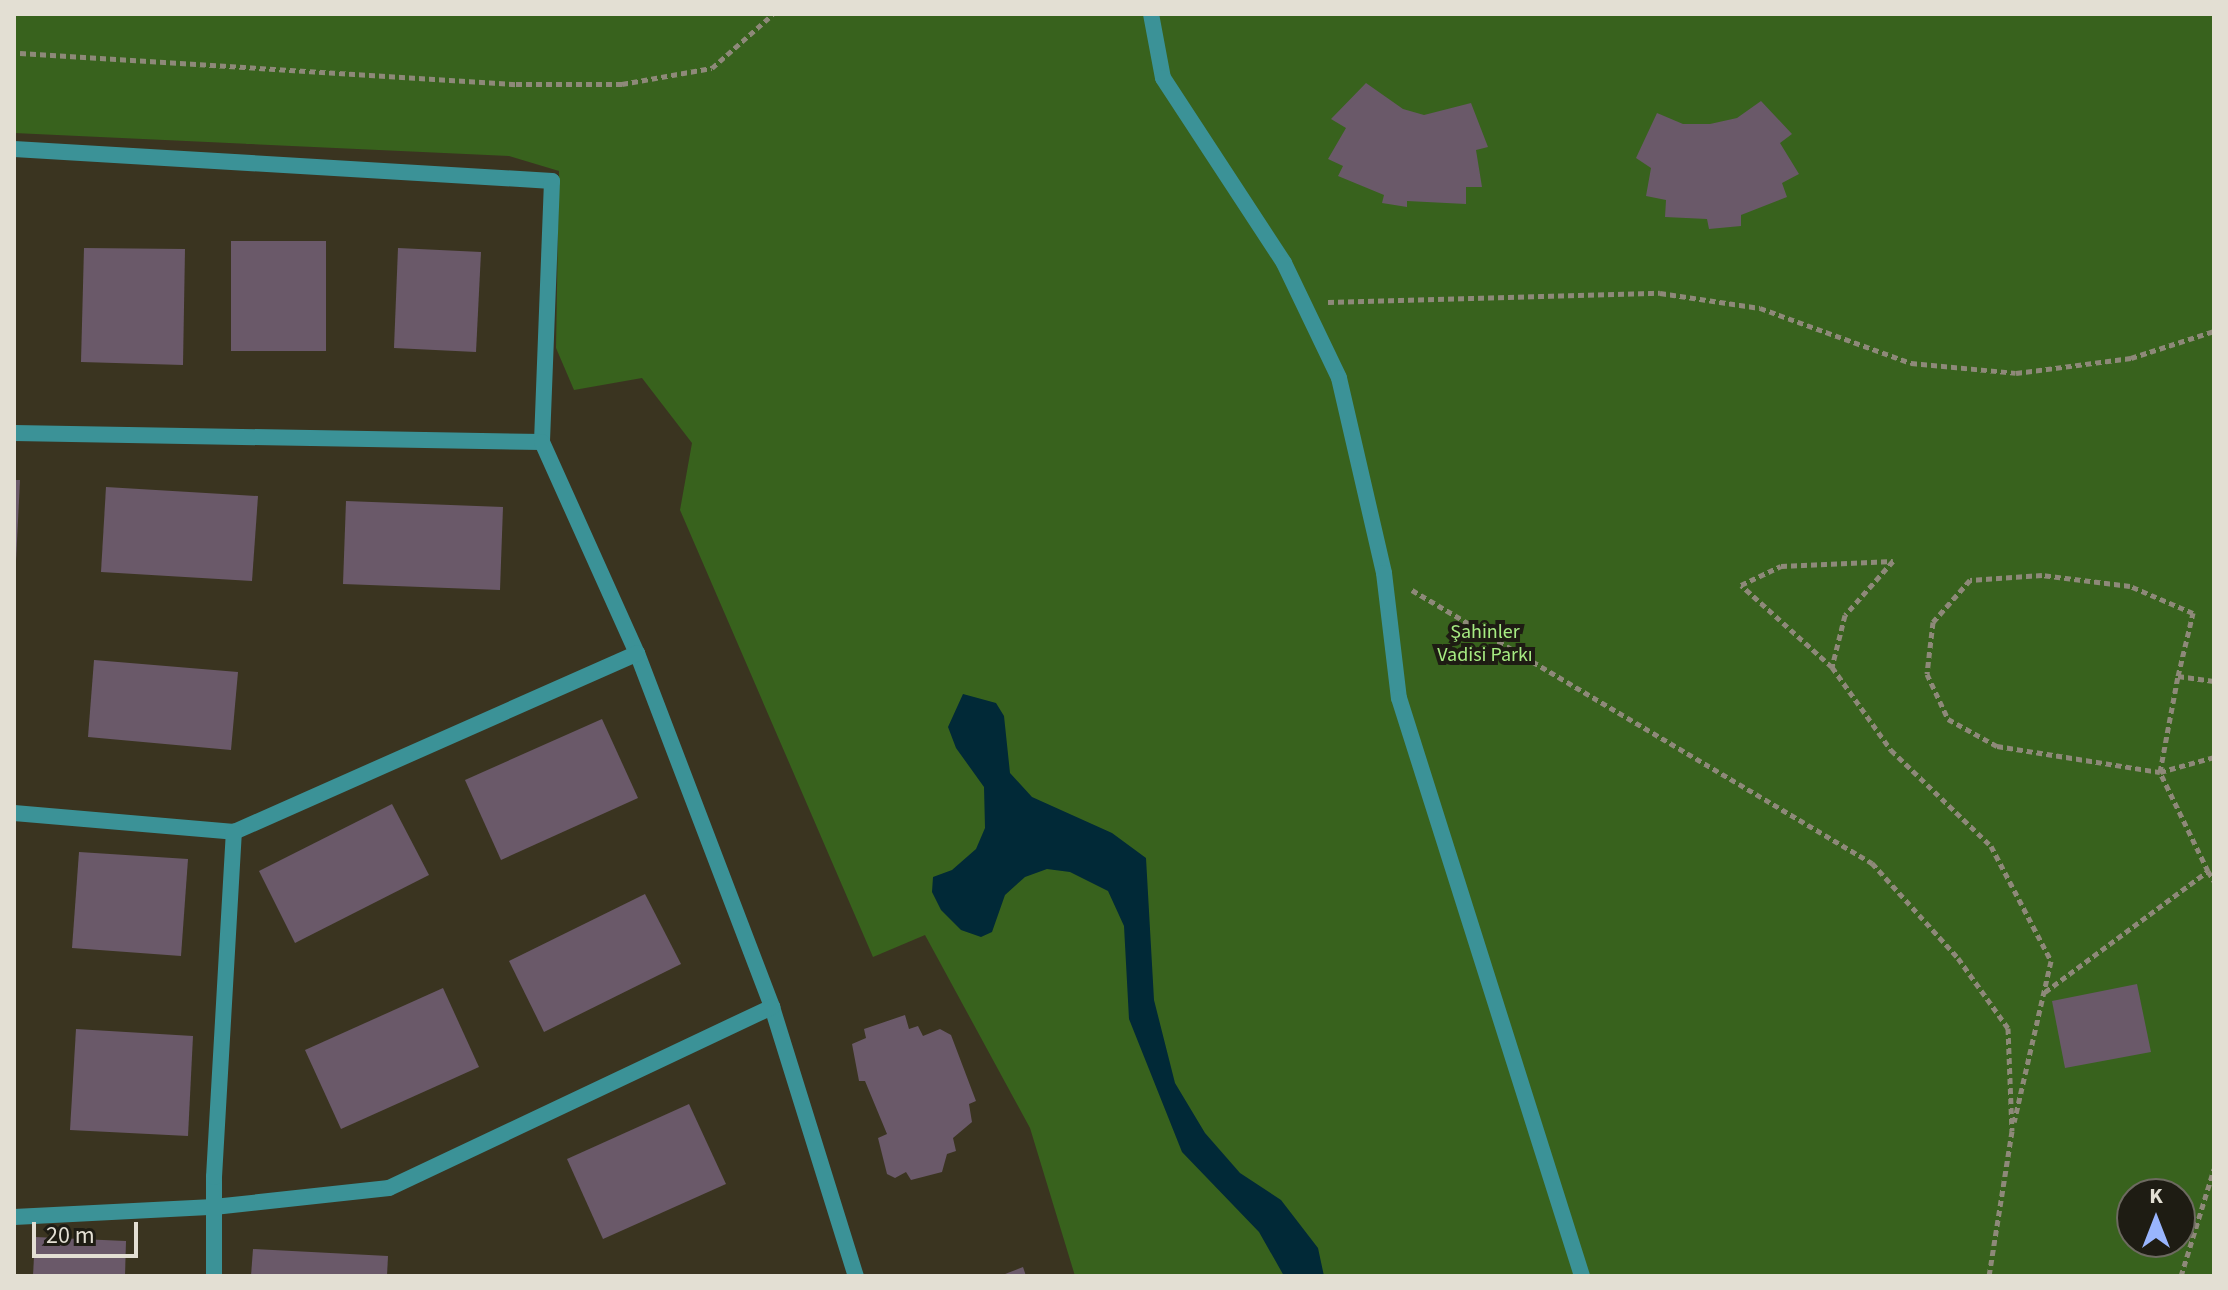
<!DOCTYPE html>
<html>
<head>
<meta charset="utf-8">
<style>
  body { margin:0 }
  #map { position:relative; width:2228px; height:1290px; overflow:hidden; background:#3a3420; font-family:"Source Sans 3",sans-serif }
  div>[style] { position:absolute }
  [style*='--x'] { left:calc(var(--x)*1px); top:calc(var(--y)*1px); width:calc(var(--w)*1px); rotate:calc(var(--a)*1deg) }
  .green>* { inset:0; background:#38621d }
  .water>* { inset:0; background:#012937 }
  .building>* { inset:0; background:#6a5969 }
  .path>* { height:5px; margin-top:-2.5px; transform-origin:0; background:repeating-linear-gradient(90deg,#8e8979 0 6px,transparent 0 10px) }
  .street>* { height:16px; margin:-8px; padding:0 8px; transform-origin:8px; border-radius:8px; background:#3b9297 }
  span { translate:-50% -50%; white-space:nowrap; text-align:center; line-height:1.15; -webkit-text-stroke:8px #1e1c13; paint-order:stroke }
  .park-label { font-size:20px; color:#a6eb82 }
  .frame { position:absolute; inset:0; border:16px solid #e3dfd3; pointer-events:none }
  .north { position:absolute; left:2116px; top:1178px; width:80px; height:80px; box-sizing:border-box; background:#1e1c13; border:2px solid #6d6a60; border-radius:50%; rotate:0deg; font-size:22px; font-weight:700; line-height:32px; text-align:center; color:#e3dfd3 }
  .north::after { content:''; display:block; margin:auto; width:28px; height:36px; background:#99b5fd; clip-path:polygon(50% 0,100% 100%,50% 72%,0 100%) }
  .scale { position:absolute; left:32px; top:1222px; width:106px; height:36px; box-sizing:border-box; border:4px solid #e3dfd3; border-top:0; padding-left:10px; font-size:24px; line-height:28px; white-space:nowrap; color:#e3dfd3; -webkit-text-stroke:6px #1e1c13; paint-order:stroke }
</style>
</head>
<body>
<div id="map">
  <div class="green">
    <div style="clip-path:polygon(evenodd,14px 14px,2214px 14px,2214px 1276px,1075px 1276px,1030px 1128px,925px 935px,873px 957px,680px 510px,692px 443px,642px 378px,574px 390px,556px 348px,559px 171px,509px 156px,14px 133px,14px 14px,2132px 1194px,2180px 1194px,2180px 1242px,2132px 1242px,2132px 1194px)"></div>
  </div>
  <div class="water">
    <div style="clip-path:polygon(963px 694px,996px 703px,1004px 716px,1010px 773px,1032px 797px,1112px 833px,1146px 858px,1154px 1000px,1175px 1083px,1205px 1133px,1240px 1173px,1281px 1200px,1318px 1248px,1324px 1276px,1284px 1276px,1259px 1232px,1182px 1152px,1129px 1019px,1124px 926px,1108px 891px,1070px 872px,1047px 869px,1025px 877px,1005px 895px,992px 932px,981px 937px,961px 930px,941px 910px,932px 892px,933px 877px,952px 870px,976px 849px,985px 828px,984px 787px,956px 748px,948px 727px)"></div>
  </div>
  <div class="building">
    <div style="clip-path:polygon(1366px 83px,1403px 109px,1424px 115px,1471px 103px,1488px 147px,1476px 150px,1482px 187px,1466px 187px,1466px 204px,1407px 201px,1407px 207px,1382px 203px,1384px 195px,1338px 176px,1343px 166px,1328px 159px,1346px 128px,1331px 119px)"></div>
    <div style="clip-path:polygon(1761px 101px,1792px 134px,1780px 143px,1799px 174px,1782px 183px,1787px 197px,1741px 215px,1741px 226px,1709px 229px,1707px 219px,1665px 217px,1666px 200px,1646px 196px,1651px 168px,1636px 158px,1657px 113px,1683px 124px,1710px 124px,1737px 118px)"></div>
    <div style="clip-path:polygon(231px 241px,326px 241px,326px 351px,231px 351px)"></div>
    <div style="clip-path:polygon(84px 248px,185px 249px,183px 365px,81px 362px)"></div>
    <div style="clip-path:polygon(398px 248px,481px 252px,476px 352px,394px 348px)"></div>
    <div style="clip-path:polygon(14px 480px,20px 480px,16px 561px,14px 561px)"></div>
    <div style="clip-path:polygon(106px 487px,258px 496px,252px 581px,101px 572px)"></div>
    <div style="clip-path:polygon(346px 501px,503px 507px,500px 590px,343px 584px)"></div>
    <div style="clip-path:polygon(94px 660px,238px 672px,231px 750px,88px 737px)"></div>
    <div style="clip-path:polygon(602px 719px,638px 798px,501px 860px,465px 780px)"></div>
    <div style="clip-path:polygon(392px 804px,429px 875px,295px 943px,259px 871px)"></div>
    <div style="clip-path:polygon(79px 852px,188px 859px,181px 956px,72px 948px)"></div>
    <div style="clip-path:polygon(645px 894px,681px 964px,544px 1032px,509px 961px)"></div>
    <div style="clip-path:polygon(2137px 984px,2151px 1052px,2065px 1068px,2052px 1001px)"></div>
    <div style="clip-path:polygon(443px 988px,479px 1067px,341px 1129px,305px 1050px)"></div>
    <div style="clip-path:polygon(905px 1015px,909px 1029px,918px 1026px,923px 1036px,940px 1029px,951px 1035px,976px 1101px,969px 1104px,972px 1122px,953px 1138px,956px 1151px,947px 1154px,942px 1172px,911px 1180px,906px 1172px,895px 1178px,887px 1174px,878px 1138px,887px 1134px,865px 1081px,859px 1081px,852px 1044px,866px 1038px,864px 1029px)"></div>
    <div style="clip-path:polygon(76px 1029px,193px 1036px,188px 1136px,70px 1130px)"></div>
    <div style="clip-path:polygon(689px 1104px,726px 1184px,603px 1239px,567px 1159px)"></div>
    <div style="clip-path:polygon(35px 1237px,126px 1241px,125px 1276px,33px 1276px)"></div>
    <div style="clip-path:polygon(253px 1249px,388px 1256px,387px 1276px,251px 1276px)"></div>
    <div style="clip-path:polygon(1023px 1267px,1026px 1276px,1000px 1276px)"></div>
  </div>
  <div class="path">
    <div style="--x:20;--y:53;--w:497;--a:3.6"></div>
    <div style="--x:516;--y:84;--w:106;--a:0"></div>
    <div style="--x:622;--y:84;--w:91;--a:-10.1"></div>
    <div style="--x:712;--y:68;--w:81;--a:-41.5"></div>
    <div style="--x:1328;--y:302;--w:332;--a:-1.6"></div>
    <div style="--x:1660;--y:293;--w:101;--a:8.5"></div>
    <div style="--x:1760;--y:308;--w:161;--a:20"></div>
    <div style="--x:1911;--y:363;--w:105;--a:5.4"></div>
    <div style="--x:2016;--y:373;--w:116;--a:-7.4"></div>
    <div style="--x:2131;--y:358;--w:87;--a:-18"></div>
    <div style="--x:1412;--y:590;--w:535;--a:30.69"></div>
    <div style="--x:1872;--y:863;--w:128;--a:47.8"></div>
    <div style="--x:1958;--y:958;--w:86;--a:54.5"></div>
    <div style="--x:2008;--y:1028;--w:103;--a:87.8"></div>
    <div style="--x:2012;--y:1131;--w:147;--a:99"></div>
    <div style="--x:1832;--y:667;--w:122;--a:-138"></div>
    <div style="--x:1741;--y:585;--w:44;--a:-25.4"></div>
    <div style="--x:1781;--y:566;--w:112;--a:-2.6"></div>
    <div style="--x:1893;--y:561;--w:72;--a:131.6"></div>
    <div style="--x:1845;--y:615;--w:54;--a:104"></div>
    <div style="--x:1832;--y:667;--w:102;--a:54.6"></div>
    <div style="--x:1891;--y:750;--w:139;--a:43.8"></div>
    <div style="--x:1991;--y:846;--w:130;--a:62.4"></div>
    <div style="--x:2051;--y:961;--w:165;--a:102.9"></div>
    <div style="--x:2178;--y:676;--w:65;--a:-76.6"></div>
    <div style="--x:2193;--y:613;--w:69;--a:-156.8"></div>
    <div style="--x:2130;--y:586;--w:89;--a:-172.9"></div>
    <div style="--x:2042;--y:575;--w:72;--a:176"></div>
    <div style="--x:1970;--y:580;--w:56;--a:131.4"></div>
    <div style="--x:1933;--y:622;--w:52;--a:96.6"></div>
    <div style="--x:1927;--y:674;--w:50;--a:65"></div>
    <div style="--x:1948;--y:719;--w:56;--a:28.9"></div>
    <div style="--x:1997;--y:746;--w:165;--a:9.1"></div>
    <div style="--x:2160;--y:772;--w:56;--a:-15.5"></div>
    <div style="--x:2208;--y:871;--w:12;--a:59"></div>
    <div style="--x:2045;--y:992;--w:203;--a:-36.6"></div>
    <div style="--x:2208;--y:871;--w:110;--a:-115.9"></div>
    <div style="--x:2160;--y:772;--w:98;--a:-79.4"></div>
    <div style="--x:2178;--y:676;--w:36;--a:8"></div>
    <div style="--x:2181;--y:1276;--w:112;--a:-72.9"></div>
  </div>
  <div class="street">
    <div style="--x:1151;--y:14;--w:65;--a:79.4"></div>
    <div style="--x:1163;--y:78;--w:221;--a:56.8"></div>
    <div style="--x:1284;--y:263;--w:127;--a:64.4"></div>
    <div style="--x:1339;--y:378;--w:200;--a:77"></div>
    <div style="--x:1384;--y:573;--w:126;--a:83.2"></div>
    <div style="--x:1399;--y:698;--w:606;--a:72.43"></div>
    <div style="--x:14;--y:149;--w:539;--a:3.4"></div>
    <div style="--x:552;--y:181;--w:261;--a:92.2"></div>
    <div style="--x:14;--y:433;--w:528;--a:0.98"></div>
    <div style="--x:542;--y:442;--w:231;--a:65.8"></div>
    <div style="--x:637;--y:653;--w:379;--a:69.1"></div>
    <div style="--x:772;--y:1007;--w:282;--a:72.7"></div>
    <div style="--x:14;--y:813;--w:221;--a:4.9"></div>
    <div style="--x:234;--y:832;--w:441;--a:-23.9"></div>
    <div style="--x:14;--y:1217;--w:200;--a:-2.9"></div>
    <div style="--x:214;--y:1207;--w:176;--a:-6.2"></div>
    <div style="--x:389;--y:1188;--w:424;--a:-25.3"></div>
    <div style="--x:214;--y:1276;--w:99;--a:-90"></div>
    <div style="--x:214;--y:1177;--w:346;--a:-86.7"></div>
  </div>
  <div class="park-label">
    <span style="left:1485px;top:644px">Şahinler<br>Vadisi Parkı</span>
  </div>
  <div class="frame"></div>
  <div class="north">K</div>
  <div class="scale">20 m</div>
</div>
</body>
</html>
